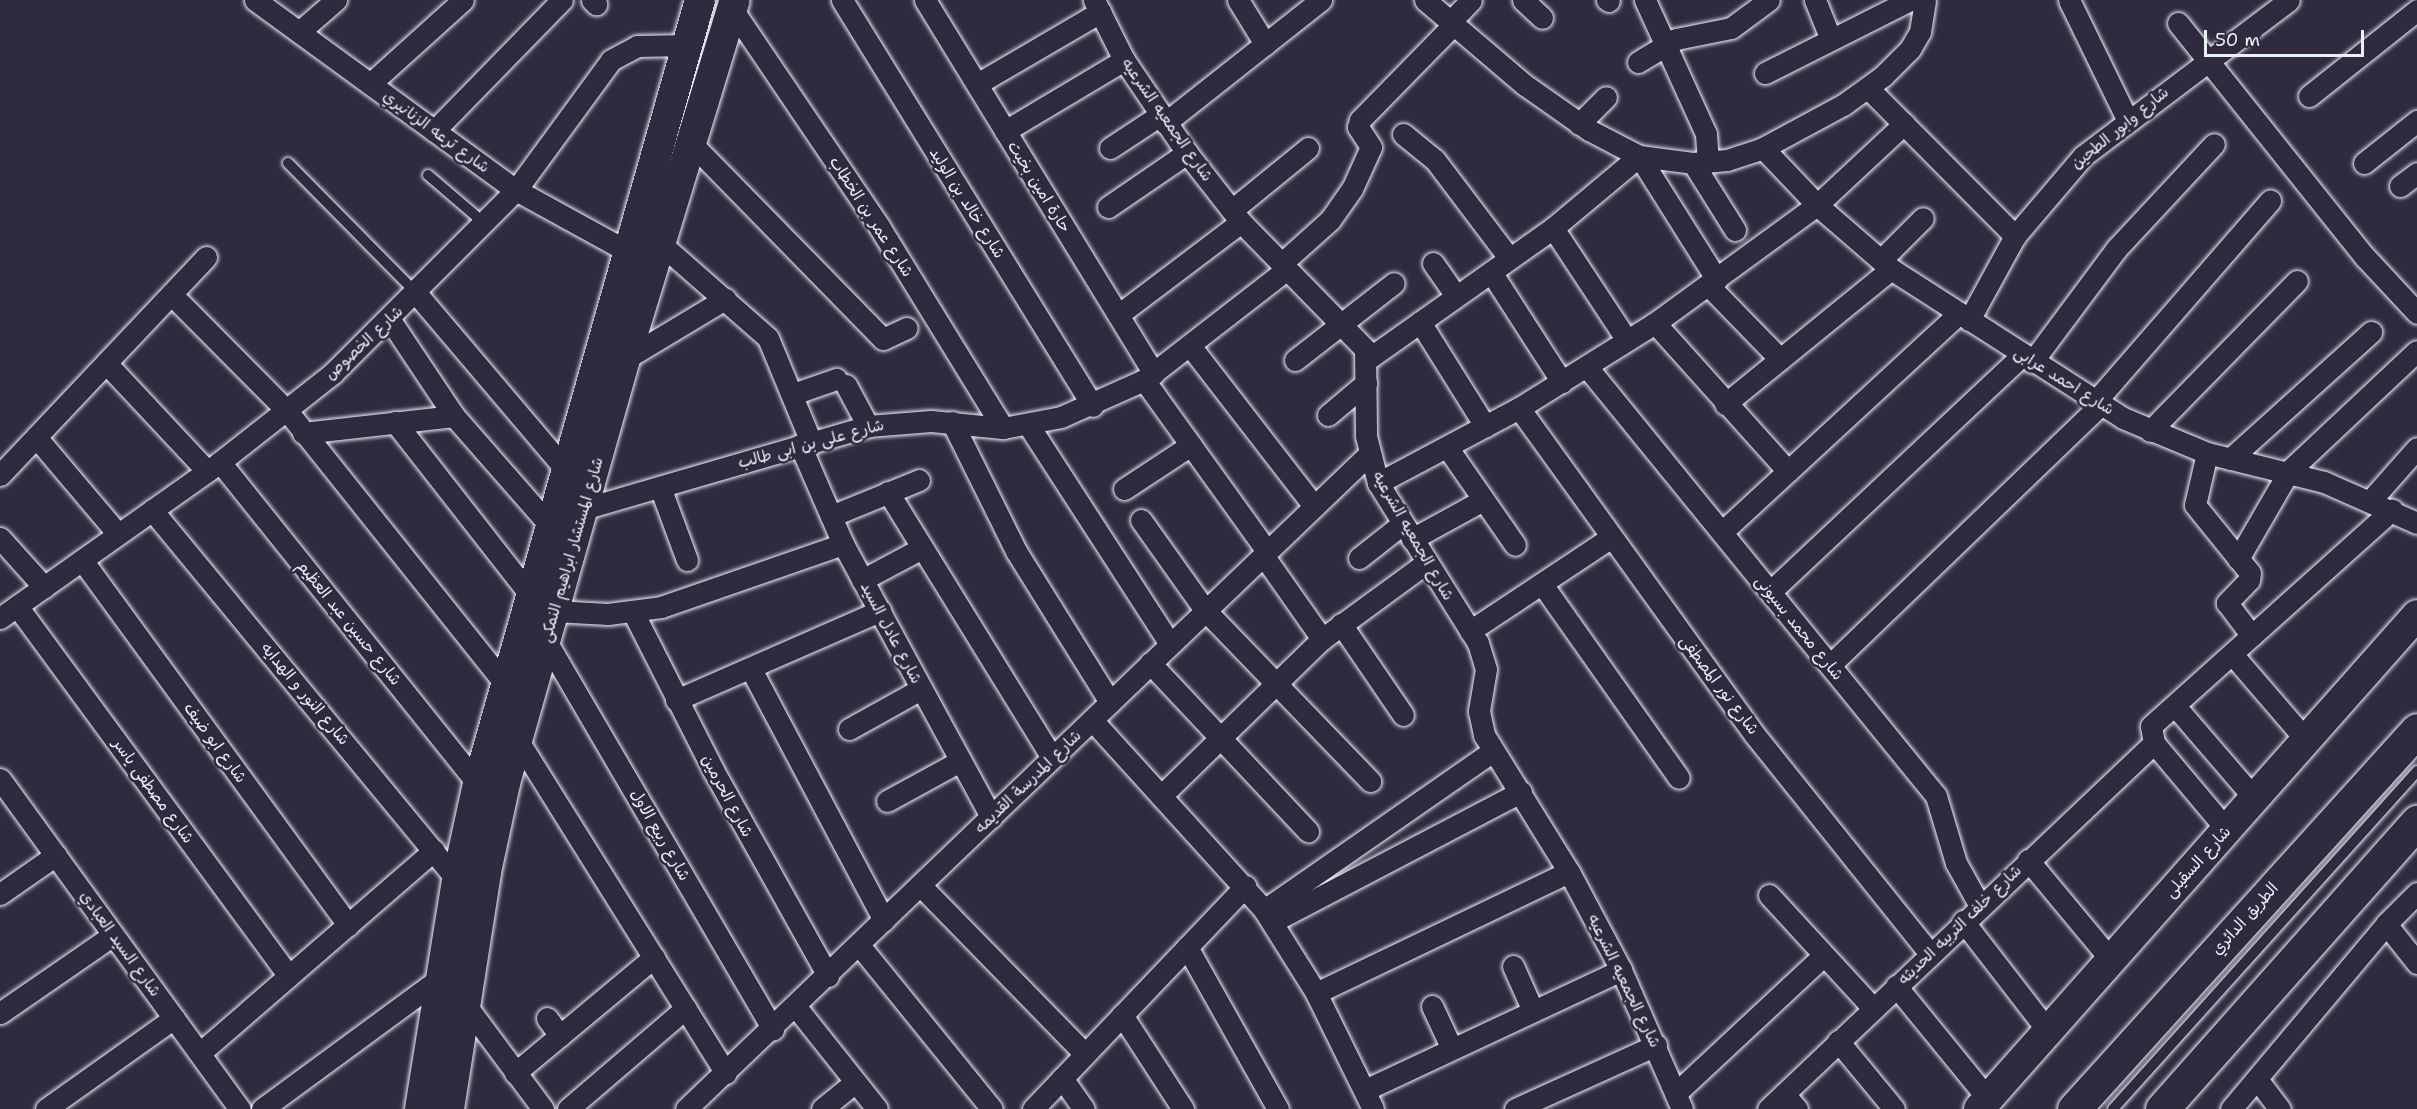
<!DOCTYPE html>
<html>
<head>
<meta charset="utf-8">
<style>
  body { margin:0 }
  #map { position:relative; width:2417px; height:1109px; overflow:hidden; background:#2f2a3d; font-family:"Shantell Sans","Playpen Sans Arabic",sans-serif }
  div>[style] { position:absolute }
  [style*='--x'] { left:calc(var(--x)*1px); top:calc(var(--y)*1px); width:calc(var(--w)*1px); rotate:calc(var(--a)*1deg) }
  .roads { filter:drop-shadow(0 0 2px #e8f1f8) drop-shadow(0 0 2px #e8f1f8) }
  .lane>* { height:10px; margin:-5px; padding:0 5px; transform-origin:5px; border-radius:5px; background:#2f2a3d }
  .street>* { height:21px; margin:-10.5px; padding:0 10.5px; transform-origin:10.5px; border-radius:10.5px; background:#2f2a3d }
  .secondary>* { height:30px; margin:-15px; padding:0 15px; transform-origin:15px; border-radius:15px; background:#2f2a3d }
  .highway>* { height:33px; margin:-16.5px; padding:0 16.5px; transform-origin:16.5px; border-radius:16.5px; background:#2f2a3d }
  span { translate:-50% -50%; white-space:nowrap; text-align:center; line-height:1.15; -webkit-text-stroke:5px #2f2a3d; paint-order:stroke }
  .street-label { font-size:16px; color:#e8f1f8 }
  .scale { position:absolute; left:2204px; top:30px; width:160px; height:27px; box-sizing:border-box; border:3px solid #e8f1f8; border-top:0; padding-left:8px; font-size:18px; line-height:21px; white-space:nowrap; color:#e8f1f8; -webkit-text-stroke:4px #2f2a3d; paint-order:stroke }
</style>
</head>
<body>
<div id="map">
  <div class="roads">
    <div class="lane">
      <div style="--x:288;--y:163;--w:182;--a:45.4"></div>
      <div style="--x:428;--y:175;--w:74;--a:40.6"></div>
      <div style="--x:2113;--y:1109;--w:455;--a:-48"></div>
    </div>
    <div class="street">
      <div style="--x:255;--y:0;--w:323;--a:36.1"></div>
      <div style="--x:516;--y:190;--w:127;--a:28.8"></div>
      <div style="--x:592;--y:0;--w:6;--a:45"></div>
      <div style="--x:842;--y:0;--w:477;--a:58.3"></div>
      <div style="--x:925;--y:0;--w:438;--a:58.5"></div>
      <div style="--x:1094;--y:0;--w:67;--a:63.4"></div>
      <div style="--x:1124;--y:60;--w:112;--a:55.9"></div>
      <div style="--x:1187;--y:153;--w:88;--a:52"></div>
      <div style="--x:1241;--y:222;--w:177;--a:45.7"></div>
      <div style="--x:1365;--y:349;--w:87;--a:89.3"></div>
      <div style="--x:1366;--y:436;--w:49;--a:75.7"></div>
      <div style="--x:1378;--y:483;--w:189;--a:58"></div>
      <div style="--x:1478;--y:643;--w:27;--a:73"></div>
      <div style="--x:1486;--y:669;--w:43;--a:99.5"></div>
      <div style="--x:1479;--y:711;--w:25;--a:78"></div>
      <div style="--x:1484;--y:735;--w:161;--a:58.2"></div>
      <div style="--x:1569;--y:872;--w:111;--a:62"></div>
      <div style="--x:1621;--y:970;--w:152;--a:66.3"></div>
      <div style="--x:1238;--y:0;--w:52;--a:58.5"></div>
      <div style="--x:1425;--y:0;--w:131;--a:40.4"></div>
      <div style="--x:1525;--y:85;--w:78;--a:35.1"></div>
      <div style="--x:1589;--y:130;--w:56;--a:27.5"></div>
      <div style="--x:1639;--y:156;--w:54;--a:7.4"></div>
      <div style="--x:1693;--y:163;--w:34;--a:-5"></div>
      <div style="--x:1727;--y:160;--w:38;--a:-18"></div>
      <div style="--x:1763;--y:148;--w:91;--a:-28.3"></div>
      <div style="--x:1843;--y:105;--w:49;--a:-35.9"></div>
      <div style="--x:1883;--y:76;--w:38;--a:-45"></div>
      <div style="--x:1910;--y:49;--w:20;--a:-60"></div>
      <div style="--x:1920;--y:32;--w:32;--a:-81"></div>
      <div style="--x:1523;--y:0;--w:26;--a:43"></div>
      <div style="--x:1607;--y:0;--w:2;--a:27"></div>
      <div style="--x:1645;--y:0;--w:147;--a:65.5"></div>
      <div style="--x:1706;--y:134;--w:28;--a:86"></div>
      <div style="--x:1815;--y:0;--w:40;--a:68"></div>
      <div style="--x:2069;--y:0;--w:132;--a:64"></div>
      <div style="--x:732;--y:9;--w:264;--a:55.9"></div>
      <div style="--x:880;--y:228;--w:235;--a:58.4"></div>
      <div style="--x:1450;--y:22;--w:30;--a:-46"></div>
      <div style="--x:2178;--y:23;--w:300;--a:51.4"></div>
      <div style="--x:2365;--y:257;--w:76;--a:47.1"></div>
      <div style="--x:299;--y:32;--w:49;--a:-40.9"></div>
      <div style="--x:1638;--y:62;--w:44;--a:-31.2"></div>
      <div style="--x:1676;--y:39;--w:56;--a:-11.3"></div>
      <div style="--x:1731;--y:28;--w:47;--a:-36.4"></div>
      <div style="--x:1765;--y:73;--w:162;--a:-26.7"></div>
      <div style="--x:370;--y:84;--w:125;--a:-42.1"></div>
      <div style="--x:977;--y:84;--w:143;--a:-30.3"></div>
      <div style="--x:1868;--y:88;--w:209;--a:45.2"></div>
      <div style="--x:2309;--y:96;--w:138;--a:-38.5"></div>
      <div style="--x:1165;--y:123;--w:199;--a:-38.3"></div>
      <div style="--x:1579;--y:124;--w:38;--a:-45"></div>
      <div style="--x:434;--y:131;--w:183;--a:-45.7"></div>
      <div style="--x:1005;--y:131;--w:139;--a:-30.8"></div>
      <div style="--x:1403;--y:134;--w:41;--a:39.1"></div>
      <div style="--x:1435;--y:160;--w:123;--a:52.9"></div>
      <div style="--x:692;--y:144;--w:273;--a:45.6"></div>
      <div style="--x:883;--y:339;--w:26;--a:-25"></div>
      <div style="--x:1110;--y:148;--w:60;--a:-33.4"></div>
      <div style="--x:1763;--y:148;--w:79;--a:46.5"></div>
      <div style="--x:1817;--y:205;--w:98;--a:40.9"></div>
      <div style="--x:1891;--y:269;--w:276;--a:32.7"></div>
      <div style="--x:2123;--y:418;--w:91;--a:22.6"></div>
      <div style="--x:2207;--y:453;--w:121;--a:13.9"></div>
      <div style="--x:2324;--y:482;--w:102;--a:23.8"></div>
      <div style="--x:1693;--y:163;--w:79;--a:57.9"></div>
      <div style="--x:2364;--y:163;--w:68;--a:-38.4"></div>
      <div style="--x:2400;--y:186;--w:21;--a:-37"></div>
      <div style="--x:1108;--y:207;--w:96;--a:-34.4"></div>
      <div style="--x:1232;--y:210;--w:98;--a:-39.2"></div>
      <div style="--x:1553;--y:228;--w:123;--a:56.6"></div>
      <div style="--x:661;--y:244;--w:142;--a:41.3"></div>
      <div style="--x:768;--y:338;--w:113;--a:67.5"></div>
      <div style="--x:1881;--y:260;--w:59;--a:-45"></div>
      <div style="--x:1433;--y:263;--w:40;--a:55.1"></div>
      <div style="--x:1281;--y:264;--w:66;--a:-41.9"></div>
      <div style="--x:1330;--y:220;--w:38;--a:-55"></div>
      <div style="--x:1352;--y:189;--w:46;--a:-65.7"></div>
      <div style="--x:1371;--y:147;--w:24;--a:-123"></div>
      <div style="--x:1358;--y:127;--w:7;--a:-74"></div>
      <div style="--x:1360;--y:120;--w:133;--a:-45.6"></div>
      <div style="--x:1491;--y:272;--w:131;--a:57.2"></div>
      <div style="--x:1709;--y:286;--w:102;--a:45.8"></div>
      <div style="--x:416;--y:293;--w:233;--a:49.7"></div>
      <div style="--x:171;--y:294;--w:166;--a:45.2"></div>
      <div style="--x:288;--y:412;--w:349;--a:51.4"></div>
      <div style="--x:1118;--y:315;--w:154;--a:-37.1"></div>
      <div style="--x:390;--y:320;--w:115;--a:56.3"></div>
      <div style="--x:454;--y:416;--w:149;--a:48.8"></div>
      <div style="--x:1969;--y:320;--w:96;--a:-61.3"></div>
      <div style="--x:2015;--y:236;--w:105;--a:-49.6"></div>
      <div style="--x:2083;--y:156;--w:258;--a:-37.1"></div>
      <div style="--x:1420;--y:322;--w:123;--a:58"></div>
      <div style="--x:1655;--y:323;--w:199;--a:48.1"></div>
      <div style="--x:1191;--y:347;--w:201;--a:52.3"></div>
      <div style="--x:625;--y:359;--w:117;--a:-31"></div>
      <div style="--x:1368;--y:359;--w:227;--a:-35.3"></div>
      <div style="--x:1553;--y:228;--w:112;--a:-39.9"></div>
      <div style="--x:1639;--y:156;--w:146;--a:57.8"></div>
      <div style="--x:1295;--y:360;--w:125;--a:-37.9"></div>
      <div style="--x:2032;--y:362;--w:142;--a:-53.3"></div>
      <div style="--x:2117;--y:248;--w:142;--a:-47"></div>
      <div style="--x:106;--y:363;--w:148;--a:46.9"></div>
      <div style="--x:1587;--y:367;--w:553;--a:50.87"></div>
      <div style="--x:1936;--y:796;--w:70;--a:73.4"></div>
      <div style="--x:1956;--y:863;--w:49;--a:60.8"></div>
      <div style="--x:1144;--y:380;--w:211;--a:54.3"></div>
      <div style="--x:846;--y:385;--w:47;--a:61.8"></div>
      <div style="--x:793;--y:394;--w:46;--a:-19.2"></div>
      <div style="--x:2095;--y:402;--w:267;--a:-49"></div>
      <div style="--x:1725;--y:404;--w:214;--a:-39.1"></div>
      <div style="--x:1519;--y:408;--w:402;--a:54.2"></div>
      <div style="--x:1754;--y:734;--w:282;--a:51.3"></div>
      <div style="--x:1328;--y:415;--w:50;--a:-40.1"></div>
      <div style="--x:395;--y:422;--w:221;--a:52"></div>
      <div style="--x:952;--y:422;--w:144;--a:63.6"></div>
      <div style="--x:1016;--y:551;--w:178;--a:58.1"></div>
      <div style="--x:1029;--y:426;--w:260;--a:57.1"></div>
      <div style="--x:2150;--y:431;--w:210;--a:-45.6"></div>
      <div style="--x:303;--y:433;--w:152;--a:-6.4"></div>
      <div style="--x:36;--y:437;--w:127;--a:49.8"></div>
      <div style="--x:800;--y:445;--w:108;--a:66.5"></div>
      <div style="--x:843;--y:544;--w:311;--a:61.5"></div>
      <div style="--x:1447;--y:447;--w:119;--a:55.2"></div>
      <div style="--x:2207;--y:453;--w:53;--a:103"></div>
      <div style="--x:2195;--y:505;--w:87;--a:51"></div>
      <div style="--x:2250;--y:573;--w:7;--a:98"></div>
      <div style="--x:2249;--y:580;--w:32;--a:134"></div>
      <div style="--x:2227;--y:603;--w:41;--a:52.9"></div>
      <div style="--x:2230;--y:459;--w:190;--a:-42"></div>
      <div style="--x:220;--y:462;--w:413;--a:51.3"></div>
      <div style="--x:0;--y:475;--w:300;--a:-46.6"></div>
      <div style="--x:1378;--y:483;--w:160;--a:-28"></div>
      <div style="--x:1519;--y:408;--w:160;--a:-32"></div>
      <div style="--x:1655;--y:323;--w:200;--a:-36.1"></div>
      <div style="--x:1817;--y:205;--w:119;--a:-43"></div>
      <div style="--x:660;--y:487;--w:78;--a:69.7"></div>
      <div style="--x:1124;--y:489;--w:80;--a:-33.3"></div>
      <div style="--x:888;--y:492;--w:312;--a:58.3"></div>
      <div style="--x:2371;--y:500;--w:69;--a:-48.5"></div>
      <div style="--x:583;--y:509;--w:297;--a:-16.2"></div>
      <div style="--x:868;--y:426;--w:63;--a:-4.5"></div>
      <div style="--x:931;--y:421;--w:72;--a:5.6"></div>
      <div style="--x:1003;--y:428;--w:59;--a:-10.7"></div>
      <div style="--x:1061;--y:417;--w:91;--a:-24"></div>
      <div style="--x:1144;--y:380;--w:180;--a:-37.8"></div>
      <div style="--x:152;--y:510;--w:480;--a:50.5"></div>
      <div style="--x:831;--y:516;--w:95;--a:-22.2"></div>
      <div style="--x:1141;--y:520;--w:110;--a:54.6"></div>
      <div style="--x:1205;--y:610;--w:238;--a:46"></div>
      <div style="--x:1722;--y:532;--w:321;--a:-42.7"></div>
      <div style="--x:0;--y:538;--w:66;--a:48.1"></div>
      <div style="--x:1412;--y:539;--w:81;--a:-28.8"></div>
      <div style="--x:1263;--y:555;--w:103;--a:54.9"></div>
      <div style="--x:1359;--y:558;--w:55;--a:-38.3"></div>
      <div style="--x:2238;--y:559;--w:102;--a:-59.9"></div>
      <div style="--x:2289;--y:471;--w:175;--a:-43.2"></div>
      <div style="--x:82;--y:560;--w:452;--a:53.9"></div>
      <div style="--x:862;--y:580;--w:68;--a:-28.1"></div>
      <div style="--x:1542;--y:584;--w:237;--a:54.8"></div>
      <div style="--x:1770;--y:592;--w:346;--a:-43.2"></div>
      <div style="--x:17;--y:606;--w:459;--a:53.7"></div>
      <div style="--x:554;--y:611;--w:54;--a:3.2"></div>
      <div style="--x:608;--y:614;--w:53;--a:-7.5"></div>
      <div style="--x:661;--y:607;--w:193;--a:-19.1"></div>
      <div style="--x:633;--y:612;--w:177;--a:63.1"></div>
      <div style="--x:713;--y:770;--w:236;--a:60.8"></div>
      <div style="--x:0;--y:618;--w:270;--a:-35.3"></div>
      <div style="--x:220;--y:462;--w:144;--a:-38.2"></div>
      <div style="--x:333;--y:373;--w:259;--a:-45"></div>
      <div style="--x:516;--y:190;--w:161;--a:-53.8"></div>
      <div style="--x:611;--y:60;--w:30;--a:-28"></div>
      <div style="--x:637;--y:46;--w:50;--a:-1.1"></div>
      <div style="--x:1341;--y:624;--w:110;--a:55.7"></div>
      <div style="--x:1470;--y:631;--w:168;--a:-33.6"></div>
      <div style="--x:546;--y:641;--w:450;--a:59.7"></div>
      <div style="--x:2232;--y:654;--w:113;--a:49.3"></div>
      <div style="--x:1150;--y:663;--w:231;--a:46.8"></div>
      <div style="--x:1830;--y:665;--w:375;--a:-43.9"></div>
      <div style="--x:752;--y:671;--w:282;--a:62.1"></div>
      <div style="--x:676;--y:700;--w:223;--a:-23.6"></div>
      <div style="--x:2175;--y:706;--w:121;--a:49.3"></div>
      <div style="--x:1092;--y:720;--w:256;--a:47.8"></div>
      <div style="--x:1264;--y:910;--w:98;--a:57.9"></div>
      <div style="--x:1316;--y:993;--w:129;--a:63.8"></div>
      <div style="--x:849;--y:729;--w:82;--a:-29.1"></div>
      <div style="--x:517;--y:739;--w:394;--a:58"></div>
      <div style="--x:0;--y:779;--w:408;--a:54"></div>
      <div style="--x:1161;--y:796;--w:225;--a:-44.3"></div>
      <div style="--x:1322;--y:639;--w:129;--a:-36.2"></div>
      <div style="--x:887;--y:801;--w:83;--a:-28.7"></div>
      <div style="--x:2227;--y:830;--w:114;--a:-130"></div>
      <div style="--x:2154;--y:743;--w:17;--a:-100"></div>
      <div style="--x:2151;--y:726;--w:324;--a:-41.9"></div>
      <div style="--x:2028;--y:860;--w:130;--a:50.3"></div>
      <div style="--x:920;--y:885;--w:236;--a:45.7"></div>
      <div style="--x:0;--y:894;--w:68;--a:-34.9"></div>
      <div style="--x:1769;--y:895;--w:154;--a:47.4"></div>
      <div style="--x:1264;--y:910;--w:279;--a:-34.8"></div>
      <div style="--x:1963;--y:921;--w:139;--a:52.3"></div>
      <div style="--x:1272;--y:922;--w:281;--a:-27.6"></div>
      <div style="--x:2386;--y:924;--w:50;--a:51.5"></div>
      <div style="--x:859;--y:945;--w:211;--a:51"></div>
      <div style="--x:1187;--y:947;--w:186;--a:60.7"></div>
      <div style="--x:1513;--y:966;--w:49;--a:66"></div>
      <div style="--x:1896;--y:986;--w:146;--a:50.8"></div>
      <div style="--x:1316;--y:993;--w:280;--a:-25.6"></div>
      <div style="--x:465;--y:1004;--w:131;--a:53.4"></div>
      <div style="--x:1432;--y:1006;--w:47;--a:65.1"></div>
      <div style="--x:796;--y:1007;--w:130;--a:51.5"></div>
      <div style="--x:0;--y:1013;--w:137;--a:-34.6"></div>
      <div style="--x:1122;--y:1015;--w:112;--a:57"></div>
      <div style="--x:547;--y:1018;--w:22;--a:54"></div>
      <div style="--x:1838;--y:1041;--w:88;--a:50.5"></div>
      <div style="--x:201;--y:1052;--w:308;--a:-40.9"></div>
      <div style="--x:515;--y:1073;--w:181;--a:-39.8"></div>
      <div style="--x:1062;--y:1078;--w:38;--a:55"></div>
      <div style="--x:2257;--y:1079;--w:38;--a:53"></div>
      <div style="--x:1365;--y:1090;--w:283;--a:-25.1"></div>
      <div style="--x:1676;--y:1093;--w:202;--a:-43"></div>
      <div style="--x:1784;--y:1094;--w:20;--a:49"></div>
      <div style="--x:46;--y:1109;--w:157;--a:-35.4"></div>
      <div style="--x:262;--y:1109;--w:223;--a:-36.3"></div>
      <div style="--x:568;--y:1109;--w:155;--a:-40.6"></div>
      <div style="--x:686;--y:1109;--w:946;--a:-43.8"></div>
      <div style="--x:822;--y:1109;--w:43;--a:-39.3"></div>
      <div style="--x:1033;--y:1109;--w:308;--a:-46.4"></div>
      <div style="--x:1515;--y:1109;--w:155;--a:-24.4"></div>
      <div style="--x:1768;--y:1109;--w:532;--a:-43.48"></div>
      <div style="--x:2231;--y:1109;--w:241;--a:-50"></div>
      <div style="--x:2386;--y:924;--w:44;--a:-45"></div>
    </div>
    <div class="secondary">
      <div style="--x:420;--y:1109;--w:232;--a:-80.8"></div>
      <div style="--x:457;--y:880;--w:98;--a:-77.7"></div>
      <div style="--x:478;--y:784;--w:815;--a:-74.19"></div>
      <div style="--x:449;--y:1109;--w:240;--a:-81.1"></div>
      <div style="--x:486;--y:872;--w:91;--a:-77.9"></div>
      <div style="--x:505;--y:783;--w:441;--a:-74.2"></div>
      <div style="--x:625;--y:359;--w:375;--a:-73"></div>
      <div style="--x:1979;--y:1109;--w:660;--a:-48.44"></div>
    </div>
    <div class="highway">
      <div style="--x:2074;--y:1109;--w:511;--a:-47.85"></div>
      <div style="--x:2162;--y:1109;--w:384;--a:-48.4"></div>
    </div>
  </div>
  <div class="street-label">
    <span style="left:1167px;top:120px;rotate:55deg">شارع الجمعيه الشرعيه</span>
    <span style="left:2120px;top:128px;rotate:-39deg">شارع وابور الطحين</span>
    <span style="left:436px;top:132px;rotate:36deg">شارع ترعه الزنانيري</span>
    <span style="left:1039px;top:187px;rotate:58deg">حارة امين بخيت</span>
    <span style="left:967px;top:203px;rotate:58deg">شارع خالد بن الوليد</span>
    <span style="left:871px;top:217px;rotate:57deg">شارع عمر بن الخطاب</span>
    <span style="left:364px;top:343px;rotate:-43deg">شارع الخصوص</span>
    <span style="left:2064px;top:381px;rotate:32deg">شارع احمد عرابى</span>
    <span style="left:811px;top:444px;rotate:-15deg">شارع على بن ابى طالب</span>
    <span style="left:1413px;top:536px;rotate:60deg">شارع الجمعيه الشرعيه</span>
    <span style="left:572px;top:550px;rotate:-74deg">شارع المستشار ابراهيم النمكى</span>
    <span style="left:349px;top:623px;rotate:51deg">شارع حسين عبد العظيم</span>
    <span style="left:1799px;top:628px;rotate:51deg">شارع محمد بسيونى</span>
    <span style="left:891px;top:633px;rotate:62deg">شارع عادل السيد</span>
    <span style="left:1719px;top:685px;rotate:53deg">شارع نور المصطفى</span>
    <span style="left:305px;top:694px;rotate:50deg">شارع النور و الهدايه</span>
    <span style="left:215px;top:743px;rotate:54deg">شارع ابو ضيف</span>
    <span style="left:1028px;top:782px;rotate:-44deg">شارع المدرسة القديمه</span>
    <span style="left:153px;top:791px;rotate:54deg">شارع مصطفى ياسر</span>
    <span style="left:727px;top:796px;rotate:62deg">شارع الحرمين</span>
    <span style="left:660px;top:835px;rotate:60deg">شارع ربيع الاول</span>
    <span style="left:2198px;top:862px;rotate:-48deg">شارع السقيلى</span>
    <span style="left:2245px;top:919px;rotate:-48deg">الطريق الدائري</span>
    <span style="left:1960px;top:925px;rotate:-44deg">شارع خلف التربيه الحديثه</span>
    <span style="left:120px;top:944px;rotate:54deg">شارع السيد العبادي</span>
    <span style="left:1624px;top:981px;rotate:64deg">شارع الجمعيه الشرعيه</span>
  </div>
  <div class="scale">50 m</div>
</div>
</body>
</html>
